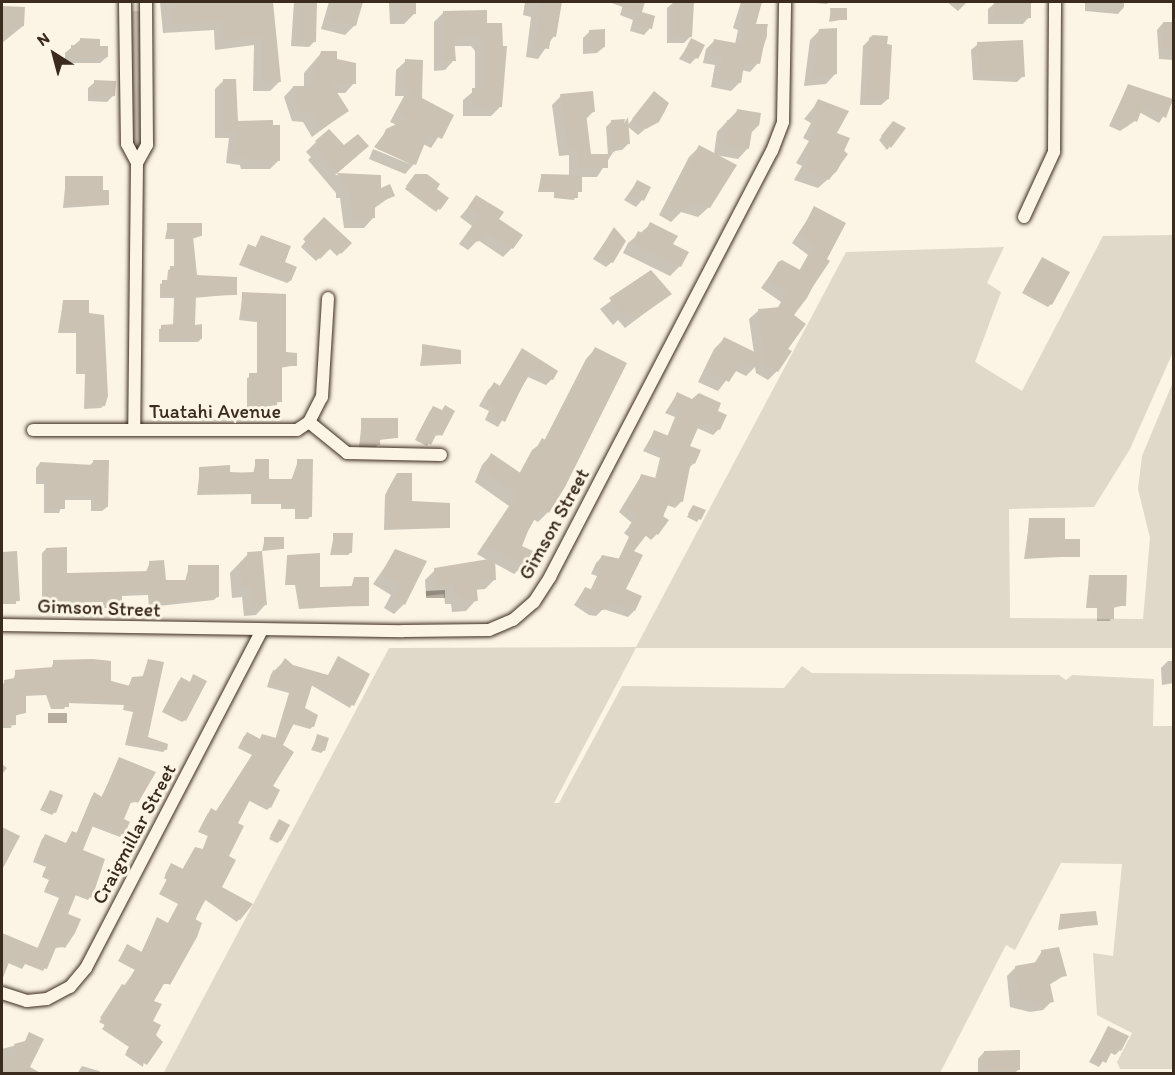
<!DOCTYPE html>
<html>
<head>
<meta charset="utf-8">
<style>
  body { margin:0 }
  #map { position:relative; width:1175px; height:1075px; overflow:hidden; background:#fcf5e5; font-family:Itim,sans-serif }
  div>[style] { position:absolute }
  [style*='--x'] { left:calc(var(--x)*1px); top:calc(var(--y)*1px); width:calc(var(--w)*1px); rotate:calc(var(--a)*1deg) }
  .green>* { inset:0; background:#e0d8c8 }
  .water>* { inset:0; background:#b7ad9e }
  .shadow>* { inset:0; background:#0003 }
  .building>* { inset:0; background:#ccc2b3 }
  .roads { filter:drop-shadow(0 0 2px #3b2a1e) drop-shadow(0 0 2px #3b2a1e) }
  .street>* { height:12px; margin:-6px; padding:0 6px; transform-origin:6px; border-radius:6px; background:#fcf5e5 }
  span { translate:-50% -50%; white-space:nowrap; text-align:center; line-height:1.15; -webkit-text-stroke:6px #fcf5e5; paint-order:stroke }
  .street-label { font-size:20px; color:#3b2a1e }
  .frame { position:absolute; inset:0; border:3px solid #3b2a1e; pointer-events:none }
  .north { position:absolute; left:24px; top:24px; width:60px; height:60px; -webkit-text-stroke:4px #fcf5e5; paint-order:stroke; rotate:324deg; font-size:16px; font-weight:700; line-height:24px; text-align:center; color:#3b2a1e }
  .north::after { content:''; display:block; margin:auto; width:21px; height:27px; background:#3b2a1e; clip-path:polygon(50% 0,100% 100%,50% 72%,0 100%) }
</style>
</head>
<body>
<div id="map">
  <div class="green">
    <div style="clip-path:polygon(132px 11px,143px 11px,142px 147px,138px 152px,132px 147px)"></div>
    <div style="clip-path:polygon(1173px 235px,1173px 352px,1130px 449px,1094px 507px,1009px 509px,1010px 618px,1143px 619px,1150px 538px,1138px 489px,1142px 456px,1173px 382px,1173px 648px,636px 648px,554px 803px,559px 803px,622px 686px,784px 688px,802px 666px,812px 673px,1059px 675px,1066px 680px,1072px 675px,1154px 679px,1153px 726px,1173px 726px,1173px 1069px,1120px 1069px,1117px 1062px,1132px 1033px,1097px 1015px,1093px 953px,1113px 956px,1122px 864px,1061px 863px,1015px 950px,1006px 945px,940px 1073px,163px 1074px,389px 648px,636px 647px,846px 252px,1004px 247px,987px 283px,1001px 292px,975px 362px,1022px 391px,1103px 236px)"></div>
  </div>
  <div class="water">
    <div style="clip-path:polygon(445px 590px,445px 598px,426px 598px,426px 591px)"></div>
    <div style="clip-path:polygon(48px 713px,67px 713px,67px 723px,48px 723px)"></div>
  </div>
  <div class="shadow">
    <div style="clip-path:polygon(160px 2px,271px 2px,279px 82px,270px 91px,253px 91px,254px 45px,215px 50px,214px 30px,163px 33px)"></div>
    <div style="clip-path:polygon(294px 2px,315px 2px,315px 41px,309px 47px,291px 46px)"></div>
    <div style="clip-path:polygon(329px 2px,361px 2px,355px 25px,345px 35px,321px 29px)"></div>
    <div style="clip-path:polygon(378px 2px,416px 2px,414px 14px,404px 24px,390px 24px,389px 3px)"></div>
    <div style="clip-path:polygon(525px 2px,561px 2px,554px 36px,538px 59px,526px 57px,531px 17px,523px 15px)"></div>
    <div style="clip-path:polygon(624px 2px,643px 2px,640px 13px,650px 28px,644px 35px,630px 31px,633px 20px,620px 15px)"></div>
    <div style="clip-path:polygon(674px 2px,693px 2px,690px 37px,684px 43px,667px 43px,667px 8px)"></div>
    <div style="clip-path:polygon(741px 2px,761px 2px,754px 25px,767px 25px,767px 36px,758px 63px,750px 72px,742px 70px,740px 82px,731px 91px,711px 87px,715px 65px,703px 63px,706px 49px,715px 40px,735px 44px,738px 30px,733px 28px)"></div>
    <div style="clip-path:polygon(802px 2px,829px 2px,827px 4px)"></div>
    <div style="clip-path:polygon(947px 2px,967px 2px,958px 11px)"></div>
    <div style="clip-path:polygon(1029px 2px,1029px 17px,1023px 24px,988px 24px,988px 9px,995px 3px)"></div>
    <div style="clip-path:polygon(1085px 2px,1124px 2px,1124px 7px,1118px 14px,1085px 11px)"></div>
    <div style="clip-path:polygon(2px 7px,23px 8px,23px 26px,2px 43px)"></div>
    <div style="clip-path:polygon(831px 9px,846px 19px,829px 22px)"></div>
    <div style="clip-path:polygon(444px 12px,485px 25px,501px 106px,491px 116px,463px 116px,463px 100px,475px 90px,475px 51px,471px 46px,454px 46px,454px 60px,445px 70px,434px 71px,434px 22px)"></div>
    <div style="clip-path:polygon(1163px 23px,1174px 24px,1174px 60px,1159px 59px,1157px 30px)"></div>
    <div style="clip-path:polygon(820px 30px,836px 73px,826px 84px,804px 86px,810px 40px)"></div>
    <div style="clip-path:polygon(590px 31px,604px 47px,597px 53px,583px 54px,583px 38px)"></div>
    <div style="clip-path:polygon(870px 39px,888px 99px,881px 105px,860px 105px,863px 46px)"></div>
    <div style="clip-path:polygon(80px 40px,107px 57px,100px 63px,65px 63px,65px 53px)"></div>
    <div style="clip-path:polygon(692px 40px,696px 58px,690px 64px,679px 59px)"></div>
    <div style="clip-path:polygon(978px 44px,1023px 76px,1017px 82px,973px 80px,971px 50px)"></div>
    <div style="clip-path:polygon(322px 52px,335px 60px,354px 83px,345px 93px,335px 93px,347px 111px,312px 137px,303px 122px,292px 121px,284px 97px,293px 87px,304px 87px,304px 73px)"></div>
    <div style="clip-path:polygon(406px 61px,421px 99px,452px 116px,431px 148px,423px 144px,414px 164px,405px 174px,369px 159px,373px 149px,412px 165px,374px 147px,387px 130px,397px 125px,390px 122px,404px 96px,395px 96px,396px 70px)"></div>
    <div style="clip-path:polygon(223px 81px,236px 123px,279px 160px,270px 169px,241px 169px,240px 165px,226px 163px,229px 138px,215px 138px,215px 89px)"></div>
    <div style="clip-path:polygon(95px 82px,113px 96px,107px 102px,88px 101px,88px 88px)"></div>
    <div style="clip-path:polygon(1128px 85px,1173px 101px,1159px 123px,1139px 112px,1135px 121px,1120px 131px,1109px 126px)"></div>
    <div style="clip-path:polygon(561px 96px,594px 111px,586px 119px,590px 156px,608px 155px,606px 127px,612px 121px,627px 126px,648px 100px,667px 104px,664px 113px,638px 135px,627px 126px,629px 143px,622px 150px,614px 151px,597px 177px,580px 177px,574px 200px,554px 198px,554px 192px,538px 192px,541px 176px,569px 176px,569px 155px,559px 156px,552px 105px)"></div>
    <div style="clip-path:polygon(819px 101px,846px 154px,837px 171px,818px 188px,794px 180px,802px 166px,796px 163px,809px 141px,803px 138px,811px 123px,804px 119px)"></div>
    <div style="clip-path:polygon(738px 110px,758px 126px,751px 133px,748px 148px,738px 159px,715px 155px,709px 207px,698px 217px,681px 212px,671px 222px,659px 215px,689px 157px,699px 147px,714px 154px,717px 132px)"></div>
    <div style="clip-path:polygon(891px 126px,904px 129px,887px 150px,879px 140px)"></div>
    <div style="clip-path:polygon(316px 142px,344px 148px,357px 156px,335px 175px,380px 176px,380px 191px,393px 195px,373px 209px,373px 218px,364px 228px,344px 228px,340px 198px,336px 198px,336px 193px,308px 160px,311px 157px,306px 152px)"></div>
    <div style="clip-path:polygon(66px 178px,101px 192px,108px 205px,63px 208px)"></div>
    <div style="clip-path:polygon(412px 179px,447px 198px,436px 212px,405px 189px)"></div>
    <div style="clip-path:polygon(637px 182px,642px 200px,636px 207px,624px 200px)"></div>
    <div style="clip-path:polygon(477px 197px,497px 220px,512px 248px,503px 257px,478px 240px,468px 250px,459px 244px,472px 226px,460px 217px)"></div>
    <div style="clip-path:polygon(815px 208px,844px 224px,807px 298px,793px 316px,777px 371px,768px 380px,756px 373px,755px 367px,746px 376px,734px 370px,718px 391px,698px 382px,714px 349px,724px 339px,754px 353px,749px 319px,758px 311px,777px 309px,781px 302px,761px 288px,779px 263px,799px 271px,808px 255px,792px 243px)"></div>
    <div style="clip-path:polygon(322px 221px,350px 243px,337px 256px,329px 248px,316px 261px,301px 247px)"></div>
    <div style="clip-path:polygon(168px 224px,201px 236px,192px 239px,195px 277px,236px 294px,194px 298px,193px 326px,201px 339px,198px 342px,159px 342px,159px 329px,173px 326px,174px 298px,160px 298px,160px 284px,167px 281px,168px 270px,174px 267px,174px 239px,165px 239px)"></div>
    <div style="clip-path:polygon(651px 224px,680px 266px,670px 276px,623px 253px,628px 243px)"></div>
    <div style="clip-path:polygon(614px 229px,612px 262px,606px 267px,593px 259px)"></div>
    <div style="clip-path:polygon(261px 237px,283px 263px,290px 281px,287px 283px,239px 265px,246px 249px,255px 248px)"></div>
    <div style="clip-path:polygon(1040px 262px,1051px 304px,1048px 307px,1022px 293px)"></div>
    <div style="clip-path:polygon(651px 272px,670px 294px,625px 328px,618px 320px,613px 325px,600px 309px)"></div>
    <div style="clip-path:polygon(243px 294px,296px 365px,280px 368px,277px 405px,247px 410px,247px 378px,257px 375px,257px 322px,239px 320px)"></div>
    <div style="clip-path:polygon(63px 302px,88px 314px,103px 406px,101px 408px,84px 409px,85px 374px,76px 374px,76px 333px,58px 333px)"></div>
    <div style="clip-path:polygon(423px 346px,459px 364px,420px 366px)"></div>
    <div style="clip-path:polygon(595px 349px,548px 512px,538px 522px,533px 519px,521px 546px,524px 565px,514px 574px,494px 563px,495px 579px,485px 589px,475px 590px,476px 600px,466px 611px,452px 612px,451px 604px,445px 604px,444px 594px,426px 596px,425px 580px,435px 570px,489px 561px,477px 554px,509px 506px,475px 482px,482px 465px,491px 455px,519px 474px,532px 450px,544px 441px,586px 359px)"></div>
    <div style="clip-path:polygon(522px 350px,552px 379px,546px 385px,528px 377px,498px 427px,485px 420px,489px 411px,479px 406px,488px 390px,494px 384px,499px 387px)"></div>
    <div style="clip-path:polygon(677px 394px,716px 412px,719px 429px,713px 435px,697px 428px,688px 446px,694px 463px,688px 469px,681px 502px,675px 508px,667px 505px,657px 534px,651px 540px,645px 535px,631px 551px,624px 590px,634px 611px,628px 617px,603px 609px,596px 616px,589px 615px,574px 605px,585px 588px,590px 591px,597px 576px,591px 574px,596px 563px,603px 556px,618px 560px,629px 537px,624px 533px,632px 523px,619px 512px,641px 476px,655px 479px,660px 458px,643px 451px,654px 432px,667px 437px,675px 417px,665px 413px)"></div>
    <div style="clip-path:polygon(445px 407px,441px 435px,434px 436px,427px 446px,415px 440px,430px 411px,433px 408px,441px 412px)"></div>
    <div style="clip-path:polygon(362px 420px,396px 438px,379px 440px,376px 448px,359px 447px)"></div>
    <div style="clip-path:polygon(94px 461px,107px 507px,102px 511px,91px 511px,91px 500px,64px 500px,59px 513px,44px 513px,44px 484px,36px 484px,36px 468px,40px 463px,89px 466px)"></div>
    <div style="clip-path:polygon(256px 461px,267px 481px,291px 481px,298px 461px,311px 516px,308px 519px,295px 519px,295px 509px,281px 509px,281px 504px,251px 504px,251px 494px,197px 495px,200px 469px,253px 474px)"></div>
    <div style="clip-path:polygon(395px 477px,410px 503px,448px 528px,384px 530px,385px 495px)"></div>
    <div style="clip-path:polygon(693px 506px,704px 511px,697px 522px,687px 517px)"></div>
    <div style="clip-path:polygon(1030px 519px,1063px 541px,1079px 556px,1024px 559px)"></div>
    <div style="clip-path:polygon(334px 535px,351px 552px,348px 555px,330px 555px)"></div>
    <div style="clip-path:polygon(265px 538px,282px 549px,262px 551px)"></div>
    <div style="clip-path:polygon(46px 549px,65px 574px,146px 572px,150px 562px,164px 581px,185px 581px,189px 567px,218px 596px,214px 600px,149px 607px,148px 595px,121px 596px,117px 608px,103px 608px,103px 602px,42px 604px,42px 553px)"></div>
    <div style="clip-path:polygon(396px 551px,425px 562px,404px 604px,394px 614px,384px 608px,391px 595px,373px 584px)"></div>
    <div style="clip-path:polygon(2px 553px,16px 553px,16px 604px,2px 604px)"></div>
    <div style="clip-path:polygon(248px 554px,266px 604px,256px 615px,244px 616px,242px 597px,232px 598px,230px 573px)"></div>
    <div style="clip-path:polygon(287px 557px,319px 588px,351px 588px,354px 578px,368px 605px,299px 609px,295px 585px,285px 585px)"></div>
    <div style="clip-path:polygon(1089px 576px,1125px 605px,1113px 608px,1110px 621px,1097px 621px,1097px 608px,1086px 608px)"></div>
    <div style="clip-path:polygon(338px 658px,368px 675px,350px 708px,311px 685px,303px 709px,313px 726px,310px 729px,292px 724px,281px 745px,271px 787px,278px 791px,270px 807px,267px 810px,248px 800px,236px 823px,220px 887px,239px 919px,237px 922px,204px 899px,169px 984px,162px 984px,152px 1001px,143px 1067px,125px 1055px,129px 1047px,102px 1029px,105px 1025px,99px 1022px,135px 970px,118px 961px,125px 949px,141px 953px,157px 919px,167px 925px,178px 904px,159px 894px,167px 880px,164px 878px,169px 868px,182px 870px,193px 851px,202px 851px,208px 836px,198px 832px,208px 813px,216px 812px,252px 755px,238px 748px,244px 736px,247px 734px,259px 740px,262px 736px,275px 740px,289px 693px,267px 687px,271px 674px,285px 660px,292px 667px,328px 676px)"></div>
    <div style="clip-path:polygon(148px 660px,146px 738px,166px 749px,163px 752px,125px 745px,133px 712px,123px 710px,124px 705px,67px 703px,64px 709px,51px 709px,46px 695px,25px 696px,25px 713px,14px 716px,11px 728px,2px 728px,2px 684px,13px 680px,16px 672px,51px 669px,54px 661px,128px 687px,132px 678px,142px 678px)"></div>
    <div style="clip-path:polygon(1168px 661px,1174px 661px,1174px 683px,1162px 685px,1161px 668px)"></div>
    <div style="clip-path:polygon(194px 676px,185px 720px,182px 722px,162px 712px,178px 682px,181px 679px,189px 683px)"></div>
    <div style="clip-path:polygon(318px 736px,324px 750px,321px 753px,311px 750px)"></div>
    <div style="clip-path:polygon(120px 759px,136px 802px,130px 803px,122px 820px,128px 822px,120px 837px,91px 826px,81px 851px,90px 897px,88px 900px,75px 895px,66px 915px,64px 947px,55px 948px,43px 971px,25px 964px,22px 969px,8px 963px,2px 966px,2px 934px,37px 949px,59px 898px,44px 892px,49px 880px,42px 877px,46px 867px,33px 862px,42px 839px,45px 836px,65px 845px,72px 833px,76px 834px,92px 796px,95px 794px,101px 798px)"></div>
    <div style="clip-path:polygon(2px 764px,7px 768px,2px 774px)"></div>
    <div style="clip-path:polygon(50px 792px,55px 812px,52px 815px,40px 810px)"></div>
    <div style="clip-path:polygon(279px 821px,280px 841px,277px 843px,269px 839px)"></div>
    <div style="clip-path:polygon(1060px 916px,1096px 924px,1058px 930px)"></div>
    <div style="clip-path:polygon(1042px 951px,1065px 975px,1049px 985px,1052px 1001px,1043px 1010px,1030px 1012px,1010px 1007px,1007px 976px,1016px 967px,1034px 964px)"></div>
    <div style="clip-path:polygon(1109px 1028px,1120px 1050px,1115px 1055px,1109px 1052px,1099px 1067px,1089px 1062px)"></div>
    <div style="clip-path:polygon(30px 1033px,23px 1074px,2px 1074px,2px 1049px,24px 1043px)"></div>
    <div style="clip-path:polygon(984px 1052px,1019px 1069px,1014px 1074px,978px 1074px,978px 1059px)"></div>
    <div style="clip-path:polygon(82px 1066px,99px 1071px,103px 1074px,77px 1074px)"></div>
  </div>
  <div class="building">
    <div style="clip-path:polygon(209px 2px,273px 2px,281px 82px,262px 82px,263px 36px,223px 41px,222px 21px,171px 24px,172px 6px)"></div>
    <div style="clip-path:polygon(297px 2px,317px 2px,316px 42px,297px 41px)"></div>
    <div style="clip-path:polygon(335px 2px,363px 2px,356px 26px,330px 19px)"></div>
    <div style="clip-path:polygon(399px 2px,416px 2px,416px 14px,400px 15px)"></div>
    <div style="clip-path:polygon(541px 2px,562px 2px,556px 37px,551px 36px,549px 49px,535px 47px)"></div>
    <div style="clip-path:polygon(609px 2px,645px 2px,642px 12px,655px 16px,652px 29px,636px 25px,639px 13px)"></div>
    <div style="clip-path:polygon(673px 2px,694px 2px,692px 37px,673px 37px)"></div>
    <div style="clip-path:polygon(746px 2px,762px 2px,756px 24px,768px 24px,760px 64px,749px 62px,744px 66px,741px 83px,719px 79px,723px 57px,711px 54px,714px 39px,741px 44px,746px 21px,741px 20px)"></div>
    <div style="clip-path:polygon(994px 2px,1031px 2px,1031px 18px,994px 19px)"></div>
    <div style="clip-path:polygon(2px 6px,25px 7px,24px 26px,12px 26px,12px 35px,2px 35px)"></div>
    <div style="clip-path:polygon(830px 8px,847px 8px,847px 20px,831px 20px)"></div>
    <div style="clip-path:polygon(487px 10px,487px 23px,502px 23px,503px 46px,507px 46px,502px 107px,472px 106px,472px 88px,484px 88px,484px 40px,481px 37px,454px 37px,456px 61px,443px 61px,443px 11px)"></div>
    <div style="clip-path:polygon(1163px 22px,1173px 22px,1173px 48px,1162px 48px)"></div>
    <div style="clip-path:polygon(837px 28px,837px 74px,813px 77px,819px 29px)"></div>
    <div style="clip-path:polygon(605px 29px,605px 47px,589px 48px,589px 30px)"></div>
    <div style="clip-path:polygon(873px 35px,888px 36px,887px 44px,892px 45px,889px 99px,866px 99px,869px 38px)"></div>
    <div style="clip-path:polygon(80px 38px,100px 39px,100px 46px,108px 46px,108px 57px,71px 57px,71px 45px,80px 46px)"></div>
    <div style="clip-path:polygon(691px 38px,705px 45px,698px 59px,684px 52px)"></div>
    <div style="clip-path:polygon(1023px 40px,1025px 77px,979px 74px,977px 42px)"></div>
    <div style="clip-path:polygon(321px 51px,337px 51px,337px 59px,356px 63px,356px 84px,331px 83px,349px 111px,322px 129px,312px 113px,299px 109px,293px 86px,313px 86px,313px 62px,318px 63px)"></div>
    <div style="clip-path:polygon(405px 59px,423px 60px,422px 98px,454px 115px,442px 139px,429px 133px,416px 165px,377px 149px,386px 129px,409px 118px,399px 112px,412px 87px,404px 87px)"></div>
    <div style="clip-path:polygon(223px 79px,236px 79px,238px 121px,273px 120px,273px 125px,280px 125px,280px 161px,249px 161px,249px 156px,234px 155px,237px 130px,223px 130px)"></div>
    <div style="clip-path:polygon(94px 80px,116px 81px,115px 96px,94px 96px)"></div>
    <div style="clip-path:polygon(1128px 84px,1173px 99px,1166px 118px,1143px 106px,1137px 122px,1130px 119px,1127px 127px,1113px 121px)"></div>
    <div style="clip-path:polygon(593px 91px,595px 112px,586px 113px,591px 154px,608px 154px,608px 168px,578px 168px,578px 147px,568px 148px,560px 94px)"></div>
    <div style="clip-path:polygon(654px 91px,669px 103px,659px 122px,646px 129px,632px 119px)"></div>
    <div style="clip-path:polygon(818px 99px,849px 111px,837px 133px,850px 138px,844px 151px,848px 154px,829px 180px,803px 170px,810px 156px,805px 153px,818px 131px,812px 128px,820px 113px,813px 109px)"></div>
    <div style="clip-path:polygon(737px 109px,761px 113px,759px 126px,753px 125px,749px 149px,723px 145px,727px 120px,735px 121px)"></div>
    <div style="clip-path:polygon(628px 117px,630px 144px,618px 145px,614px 153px,611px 120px,625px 119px,624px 123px)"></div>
    <div style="clip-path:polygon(893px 121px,906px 128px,891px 148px,881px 136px)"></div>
    <div style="clip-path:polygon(329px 129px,344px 145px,358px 134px,369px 146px,337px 173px,381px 175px,381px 188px,390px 184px,395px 196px,375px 204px,375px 218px,353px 219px,349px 189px,345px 189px,345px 183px,317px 149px,320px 147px,315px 141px)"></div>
    <div style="clip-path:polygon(699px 145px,737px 165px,710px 208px,691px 202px,682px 212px,668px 205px)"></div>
    <div style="clip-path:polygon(415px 174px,427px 174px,440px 184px,437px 189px,449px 198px,440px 210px,406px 186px)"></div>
    <div style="clip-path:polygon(541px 174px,582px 175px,582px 192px,578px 192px,578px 198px,566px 198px,556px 196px,556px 190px,541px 190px)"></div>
    <div style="clip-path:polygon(65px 176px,103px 176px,103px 190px,109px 190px,109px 205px,65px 205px)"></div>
    <div style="clip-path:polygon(637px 180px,651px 187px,644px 201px,630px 194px)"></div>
    <div style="clip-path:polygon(476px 195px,504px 212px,499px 219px,523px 235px,513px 249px,486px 231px,478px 242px,467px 234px,480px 216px,468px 207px)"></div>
    <div style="clip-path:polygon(814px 206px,846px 223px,827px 259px,830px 261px,794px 315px,806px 324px,788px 349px,792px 351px,778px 372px,765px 364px,758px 309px,780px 307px,789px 293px,768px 279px,778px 262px,782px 260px,802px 271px,816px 246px,800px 234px)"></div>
    <div style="clip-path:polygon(324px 217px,352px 243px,341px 254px,333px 246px,320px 259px,303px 239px)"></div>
    <div style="clip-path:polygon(650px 222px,678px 236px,673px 244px,689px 252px,681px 267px,632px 243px,638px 231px,644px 234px)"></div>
    <div style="clip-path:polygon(167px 223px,202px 223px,202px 236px,193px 236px,197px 275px,237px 277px,237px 295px,196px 296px,195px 325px,202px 324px,202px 339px,161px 340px,161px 325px,175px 324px,176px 296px,162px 296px,162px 280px,170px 280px,170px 266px,176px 266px,176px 236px,167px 237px)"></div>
    <div style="clip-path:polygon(614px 227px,626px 241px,613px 263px,598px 253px)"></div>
    <div style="clip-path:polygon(261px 235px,291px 246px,285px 262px,297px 267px,291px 281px,241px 262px,248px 244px,256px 247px)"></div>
    <div style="clip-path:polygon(1042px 257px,1070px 272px,1052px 305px,1024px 290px)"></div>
    <div style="clip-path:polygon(651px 270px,672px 294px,636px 319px,629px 311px,623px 316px,609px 298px)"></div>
    <div style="clip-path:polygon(242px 292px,286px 294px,286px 352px,297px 353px,297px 366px,282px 366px,282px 402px,264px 403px,264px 408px,249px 408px,249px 373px,259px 373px,259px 320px,241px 317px)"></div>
    <div style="clip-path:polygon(63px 300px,89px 300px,89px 313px,104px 315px,108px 396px,105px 406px,87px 406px,87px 372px,78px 372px,78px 330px,60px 331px)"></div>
    <div style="clip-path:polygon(724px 337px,763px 356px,758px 367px,743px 360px,729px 382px,707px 371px)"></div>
    <div style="clip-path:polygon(422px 344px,461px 350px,461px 364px,422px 364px)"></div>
    <div style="clip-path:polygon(595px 347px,627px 363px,565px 487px,549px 513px,541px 508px,528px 531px,522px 546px,533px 551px,525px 566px,485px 544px,517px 495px,483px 469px,491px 453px,522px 474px,542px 438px,547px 441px)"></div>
    <div style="clip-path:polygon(522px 348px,558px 371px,553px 380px,533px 371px,528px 375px,505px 422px,490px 414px,494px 405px,484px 400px,494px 382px,500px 386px)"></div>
    <div style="clip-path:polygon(677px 392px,692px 399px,699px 393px,721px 403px,718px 411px,727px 415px,720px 430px,701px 421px,690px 446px,701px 450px,695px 464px,691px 462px,683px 502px,671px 499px,663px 516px,669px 520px,658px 535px,651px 529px,634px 551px,643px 555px,626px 589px,642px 596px,635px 611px,608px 603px,604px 610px,596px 610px,579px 599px,585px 587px,593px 590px,602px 570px,596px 567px,602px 555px,621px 559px,634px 531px,629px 526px,637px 516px,624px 506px,637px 489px,641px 474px,656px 478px,660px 474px,666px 452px,648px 445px,654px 430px,669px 436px,680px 411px,671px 407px)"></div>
    <div style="clip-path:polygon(445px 405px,455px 411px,442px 436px,437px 433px,431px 445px,417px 436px,433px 406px,442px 410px)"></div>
    <div style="clip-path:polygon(361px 418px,398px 418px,398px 438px,380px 438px,380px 445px,361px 445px)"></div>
    <div style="clip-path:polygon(255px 459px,269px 459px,269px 479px,291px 479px,297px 476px,297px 459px,313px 459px,312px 517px,297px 516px,297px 507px,284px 507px,284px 502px,253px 502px,253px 492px,199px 493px,199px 467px,230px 465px,230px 473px,255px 472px)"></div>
    <div style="clip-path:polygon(93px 460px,109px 460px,108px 507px,94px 508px,95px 496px,65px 496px,65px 509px,48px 509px,48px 480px,39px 480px,40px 462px,93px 465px)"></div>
    <div style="clip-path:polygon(397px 473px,412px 473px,412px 501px,450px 503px,450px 528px,387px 528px,387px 491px)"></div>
    <div style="clip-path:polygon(693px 505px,706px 510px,701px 520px,688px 514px)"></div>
    <div style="clip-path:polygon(1029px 518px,1065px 518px,1065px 539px,1080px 539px,1080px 557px,1026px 557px)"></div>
    <div style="clip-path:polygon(333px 533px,353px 533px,352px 553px,333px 553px)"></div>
    <div style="clip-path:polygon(264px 537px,284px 537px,284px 549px,264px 549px)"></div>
    <div style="clip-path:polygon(67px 547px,67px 573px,150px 571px,149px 561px,164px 560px,166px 580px,188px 580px,188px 565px,219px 565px,219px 597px,152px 604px,151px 592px,145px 591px,122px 593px,122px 605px,106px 605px,106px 599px,45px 601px,46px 548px)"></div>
    <div style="clip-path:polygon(395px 549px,427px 561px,405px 605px,393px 598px,400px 584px,381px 574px)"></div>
    <div style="clip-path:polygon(17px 551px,20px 601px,2px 602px,2px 552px)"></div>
    <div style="clip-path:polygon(262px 551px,267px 605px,254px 606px,252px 588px,242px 589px,240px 562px,248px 561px,247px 552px)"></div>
    <div style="clip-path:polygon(320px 553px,320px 587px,353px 586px,354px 577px,369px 577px,369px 606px,301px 607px,298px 583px,287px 583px,287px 555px)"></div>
    <div style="clip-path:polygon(495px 558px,496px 580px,476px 581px,478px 601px,462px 602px,461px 594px,454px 595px,454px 585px,436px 586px,434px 568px)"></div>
    <div style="clip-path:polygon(1089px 575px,1127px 575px,1126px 606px,1114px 606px,1114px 619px,1099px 619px,1100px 606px,1089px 606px)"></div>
    <div style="clip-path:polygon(338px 656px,370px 674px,354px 706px,313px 682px,305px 708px,318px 715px,314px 727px,295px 721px,283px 745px,294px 752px,273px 786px,280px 790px,271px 808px,251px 798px,238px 823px,244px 826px,229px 856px,236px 860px,222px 887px,253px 904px,240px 920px,207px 897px,195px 919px,202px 923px,197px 937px,170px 985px,165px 982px,154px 1001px,162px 1004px,153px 1021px,161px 1025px,156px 1035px,163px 1042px,147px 1065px,126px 1052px,131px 1044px,104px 1026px,106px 1021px,100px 1018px,122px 984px,127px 986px,136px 967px,120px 958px,127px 944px,142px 952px,157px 917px,168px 923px,180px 901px,161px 891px,168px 877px,165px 875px,171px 863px,183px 869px,195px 847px,203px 849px,209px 833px,200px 829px,211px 808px,216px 811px,254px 752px,240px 745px,247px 732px,260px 739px,262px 734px,276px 738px,291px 690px,269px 685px,273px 670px,277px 671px,285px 658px,293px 665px,328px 675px)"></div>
    <div style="clip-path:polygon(93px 659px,111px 661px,111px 681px,130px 686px,132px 677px,144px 676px,148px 659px,164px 662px,148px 737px,168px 744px,167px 750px,127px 743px,135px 709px,125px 707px,126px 703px,69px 701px,69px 707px,53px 707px,48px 693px,26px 694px,26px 713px,16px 714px,16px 725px,4px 726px,4px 680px,15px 678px,15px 670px,53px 667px,53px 660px)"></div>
    <div style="clip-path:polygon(193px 674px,207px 681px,186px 721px,164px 709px,181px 677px,190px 682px)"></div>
    <div style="clip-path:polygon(317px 734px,329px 738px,325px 751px,313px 748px)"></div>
    <div style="clip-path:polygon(119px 757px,156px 772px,138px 803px,132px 800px,124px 819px,130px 822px,124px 835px,94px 823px,83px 850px,105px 859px,92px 898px,77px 892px,68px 914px,81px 919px,75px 933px,65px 948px,57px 945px,47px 969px,10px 960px,2px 980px,2px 933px,38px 948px,61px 895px,45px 889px,51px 877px,43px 874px,48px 864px,35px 859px,45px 834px,66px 843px,72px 831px,77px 833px,94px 792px,102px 797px)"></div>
    <div style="clip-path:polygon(50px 790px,63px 795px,56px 813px,42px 807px)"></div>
    <div style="clip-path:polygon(279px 819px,290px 825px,281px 841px,270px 836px)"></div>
    <div style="clip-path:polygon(2px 827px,20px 836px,2px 870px)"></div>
    <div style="clip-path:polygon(1096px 911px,1098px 925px,1061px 928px,1060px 914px)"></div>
    <div style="clip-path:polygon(1059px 947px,1067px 976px,1049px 979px,1054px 1002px,1040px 1004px,1019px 998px,1015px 966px,1043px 961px,1041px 950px)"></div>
    <div style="clip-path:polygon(1108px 1026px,1129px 1036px,1121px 1051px,1114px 1047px,1106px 1063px,1093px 1056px)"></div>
    <div style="clip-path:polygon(29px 1032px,44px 1039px,30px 1067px,42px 1074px,2px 1074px,6px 1053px,18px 1060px,14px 1044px,25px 1041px)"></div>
    <div style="clip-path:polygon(1020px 1050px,1020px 1070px,983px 1070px,984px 1051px)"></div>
  </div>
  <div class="roads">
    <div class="street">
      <div style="--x:125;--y:2;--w:142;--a:89.2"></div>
      <div style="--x:127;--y:144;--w:21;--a:62"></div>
      <div style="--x:137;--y:163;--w:267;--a:90.6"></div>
      <div style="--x:137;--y:163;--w:21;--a:-61"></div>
      <div style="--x:147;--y:145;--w:143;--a:-90.4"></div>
      <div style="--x:1024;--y:217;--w:72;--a:-65.2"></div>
      <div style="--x:1054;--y:152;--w:150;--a:-89.6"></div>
      <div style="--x:309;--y:422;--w:49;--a:39.2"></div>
      <div style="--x:347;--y:453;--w:94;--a:1.2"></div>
      <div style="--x:33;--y:430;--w:264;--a:0"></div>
      <div style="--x:297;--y:430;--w:14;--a:-34"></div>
      <div style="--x:309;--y:422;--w:28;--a:-63"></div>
      <div style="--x:322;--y:397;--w:99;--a:-86.5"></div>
      <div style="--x:2;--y:625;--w:401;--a:0.9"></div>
      <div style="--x:403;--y:631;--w:86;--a:-0.7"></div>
      <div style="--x:489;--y:630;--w:26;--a:-23"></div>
      <div style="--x:513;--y:620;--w:28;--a:-41"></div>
      <div style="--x:534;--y:602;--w:30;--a:-57"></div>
      <div style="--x:550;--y:577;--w:480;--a:-62.5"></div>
      <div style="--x:772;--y:151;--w:31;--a:-69"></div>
      <div style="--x:783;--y:122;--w:120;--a:-89"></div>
      <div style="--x:2;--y:993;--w:26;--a:18"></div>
      <div style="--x:27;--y:1001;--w:20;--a:-6"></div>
      <div style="--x:47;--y:999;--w:26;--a:-28"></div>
      <div style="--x:70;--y:987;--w:25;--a:-50"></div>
      <div style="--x:86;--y:968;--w:379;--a:-62.5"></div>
    </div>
  </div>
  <div class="street-label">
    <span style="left:215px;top:411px">Tuatahi Avenue</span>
    <span style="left:554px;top:524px;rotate:-61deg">Gimson Street</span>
    <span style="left:99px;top:608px;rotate:2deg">Gimson Street</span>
    <span style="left:134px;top:834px;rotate:-62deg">Craigmillar Street</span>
  </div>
  <div class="frame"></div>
  <div class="north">N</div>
</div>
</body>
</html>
